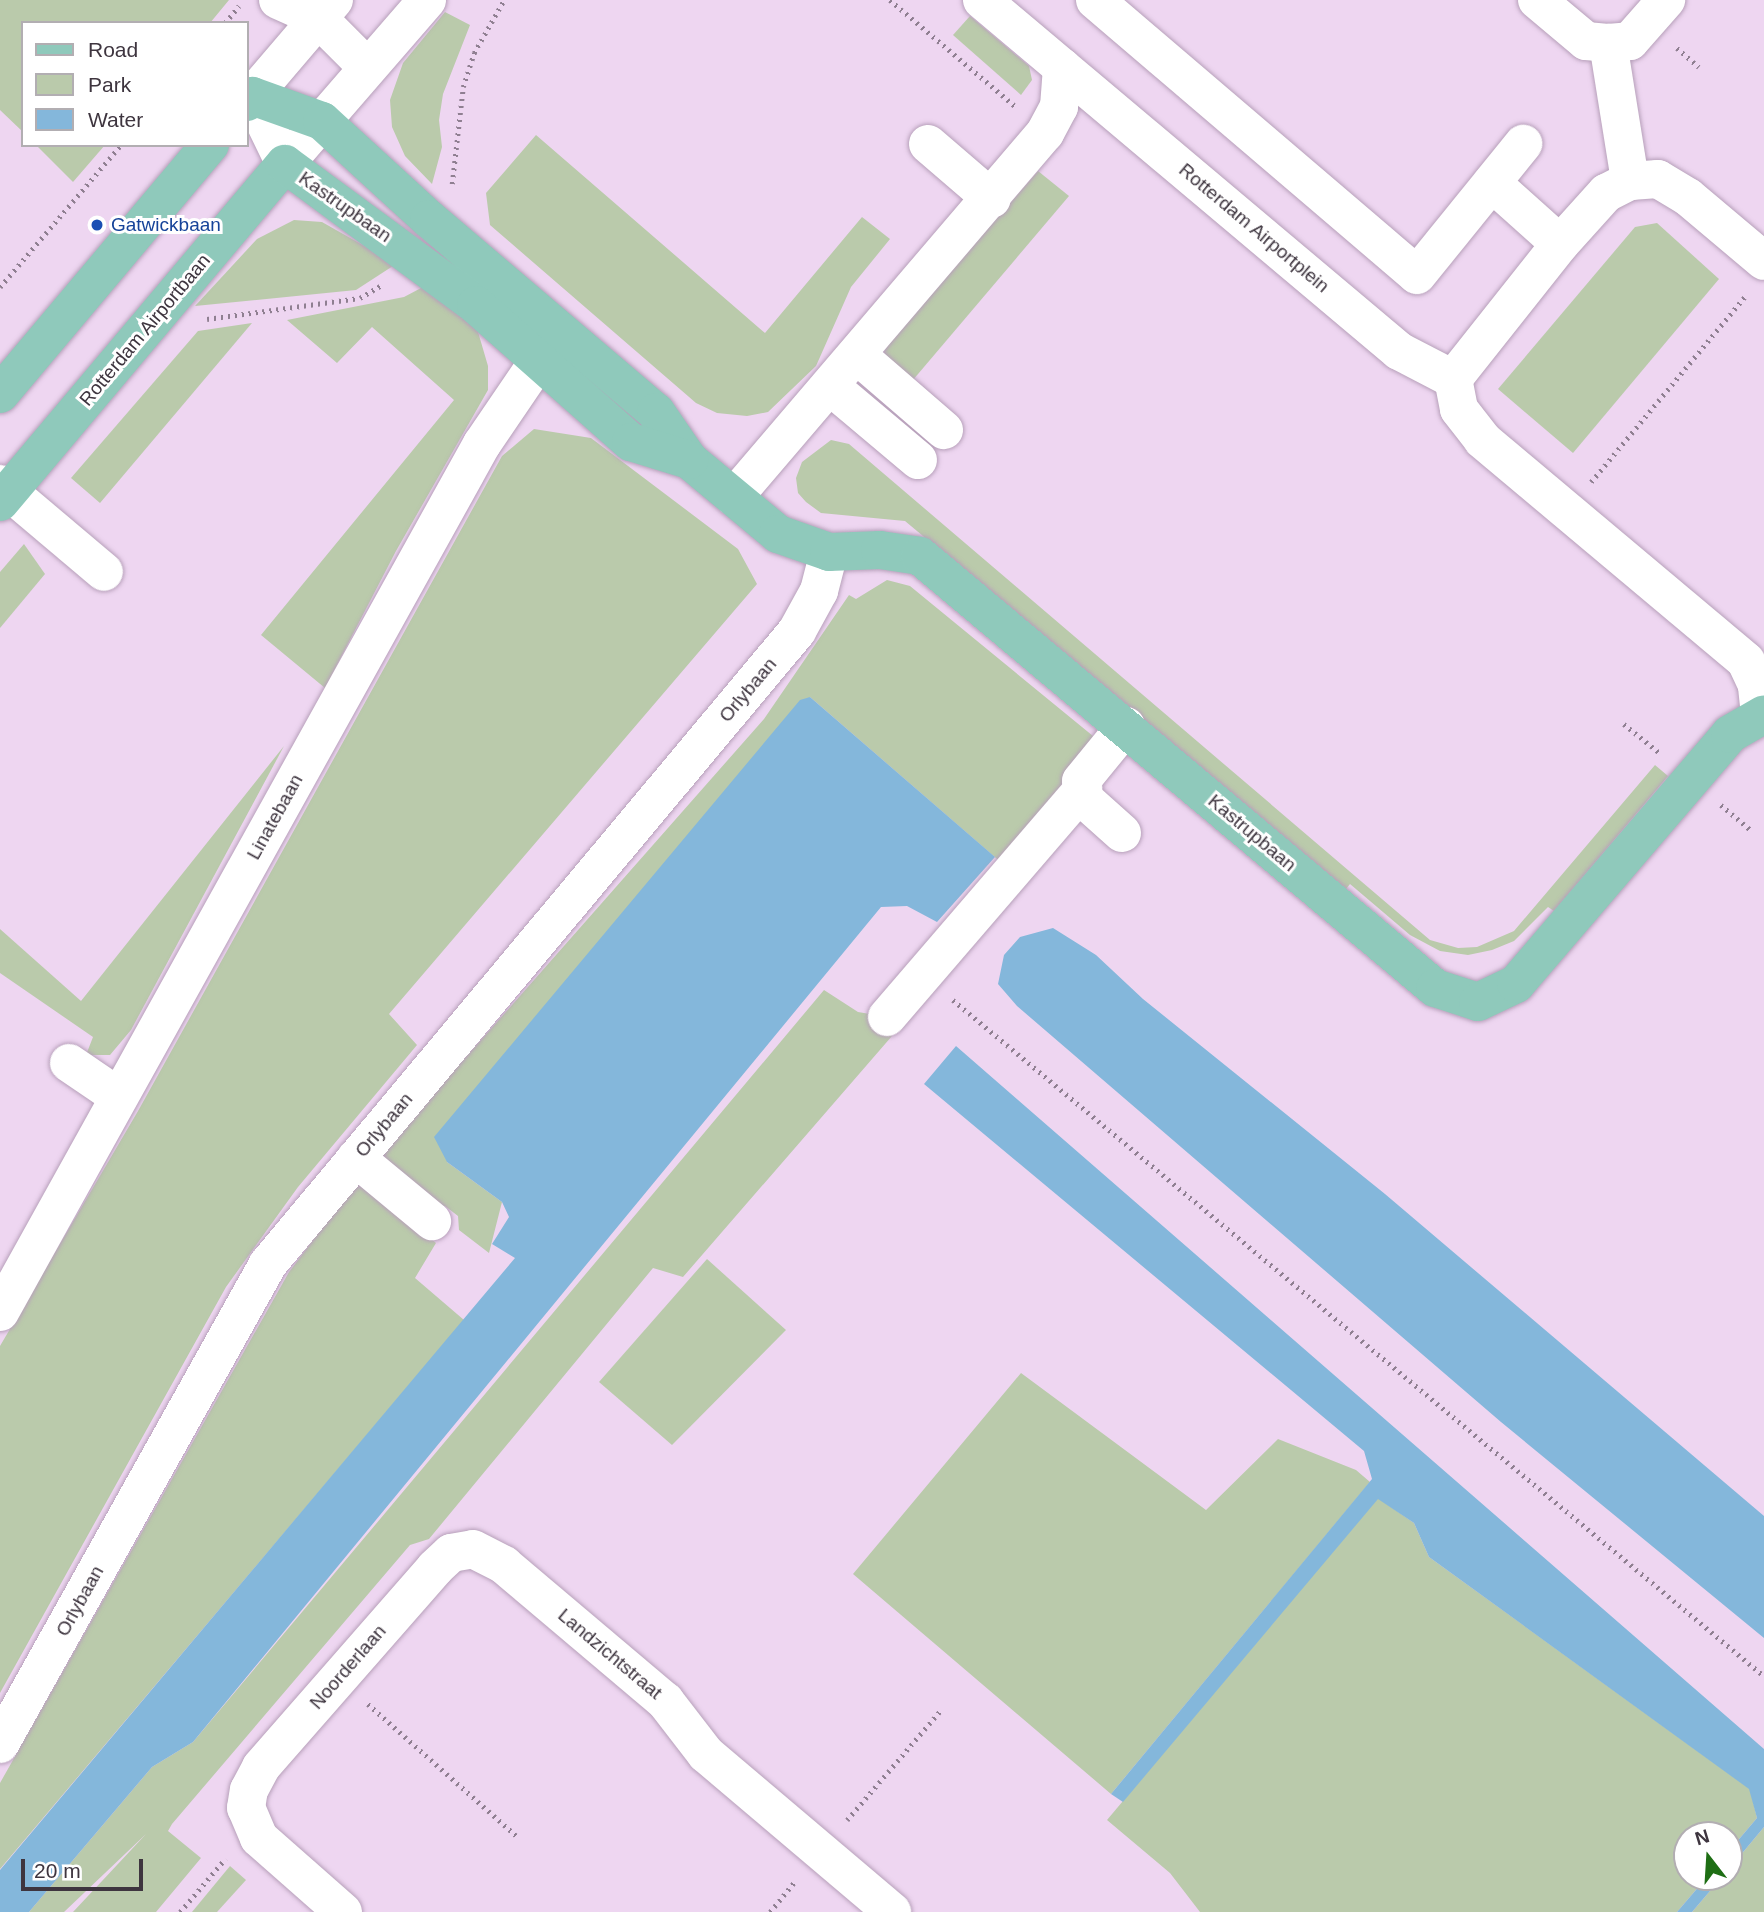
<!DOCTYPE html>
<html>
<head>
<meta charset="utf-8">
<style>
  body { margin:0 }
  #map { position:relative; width:1764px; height:1912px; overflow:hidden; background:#eed6f1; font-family:Arial,sans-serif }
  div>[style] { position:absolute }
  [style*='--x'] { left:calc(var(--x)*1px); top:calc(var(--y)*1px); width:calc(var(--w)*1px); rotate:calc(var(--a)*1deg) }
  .green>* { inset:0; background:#bacaab }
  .water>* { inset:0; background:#84b7db }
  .path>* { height:4.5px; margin-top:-2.25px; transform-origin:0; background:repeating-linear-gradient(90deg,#8f7f91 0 2px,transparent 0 7px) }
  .roads { filter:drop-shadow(0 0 2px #b7a0ba) drop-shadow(0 0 2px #b7a0ba) }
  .minor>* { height:38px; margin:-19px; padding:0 19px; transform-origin:19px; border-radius:19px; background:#fff }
  .major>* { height:38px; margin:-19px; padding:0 19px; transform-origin:19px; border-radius:19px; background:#8fc9bb }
  .dots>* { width:19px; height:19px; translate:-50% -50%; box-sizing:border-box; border:4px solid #fff; border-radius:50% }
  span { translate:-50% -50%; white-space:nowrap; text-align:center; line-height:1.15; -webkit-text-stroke:6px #fff; paint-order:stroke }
  .street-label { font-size:19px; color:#3e353f }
  .transit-label { font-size:19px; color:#164399 }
  .left { translate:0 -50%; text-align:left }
  .legend { position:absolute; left:21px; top:21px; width:228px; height:126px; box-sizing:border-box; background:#fff; border:2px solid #b2aeb2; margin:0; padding:9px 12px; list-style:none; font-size:21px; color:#3e353f }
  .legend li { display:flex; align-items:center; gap:14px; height:35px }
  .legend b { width:35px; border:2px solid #b2aeb2 }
  .north { position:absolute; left:1673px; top:1821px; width:70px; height:70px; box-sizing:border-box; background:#fff; border:2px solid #b2aeb2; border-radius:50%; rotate:343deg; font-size:19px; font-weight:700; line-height:28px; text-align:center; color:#3e353f }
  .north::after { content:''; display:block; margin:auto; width:24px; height:32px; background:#1e6e14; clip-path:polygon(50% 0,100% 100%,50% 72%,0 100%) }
  .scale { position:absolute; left:21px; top:1859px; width:122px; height:32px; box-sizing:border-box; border:4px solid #3e353f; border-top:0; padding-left:9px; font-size:21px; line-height:24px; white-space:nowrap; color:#3e353f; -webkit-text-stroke:5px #fff; paint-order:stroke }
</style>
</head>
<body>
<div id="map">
  <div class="green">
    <div style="clip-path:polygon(0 0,229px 0,210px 23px,23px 23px,23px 132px,0 110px)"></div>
    <div style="clip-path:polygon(445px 12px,470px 25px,443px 94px,439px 120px,442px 147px,432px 184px,405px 156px,392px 127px,390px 100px,403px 63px)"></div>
    <div style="clip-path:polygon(970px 16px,1029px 66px,1032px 80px,1021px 95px,953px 35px)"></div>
    <div style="clip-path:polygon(536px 135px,765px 333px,862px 217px,890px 239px,851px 287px,816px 366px,768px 412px,747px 416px,717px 413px,696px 403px,490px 225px,486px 193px)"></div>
    <div style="clip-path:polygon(36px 145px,105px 145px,73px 182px)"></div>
    <div style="clip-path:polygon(1038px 171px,1069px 196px,907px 387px,886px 365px,884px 352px,892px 338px)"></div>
    <div style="clip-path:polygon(294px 220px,322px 222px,396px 264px,356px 290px,195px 306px,257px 239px)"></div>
    <div style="clip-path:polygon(1657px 223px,1719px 279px,1573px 453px,1498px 389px,1635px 227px)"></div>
    <div style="clip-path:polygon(423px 287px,476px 325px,488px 366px,488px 390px,396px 551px,325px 688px,261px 635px,454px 400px,372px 327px,337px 363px,287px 320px,404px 297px)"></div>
    <div style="clip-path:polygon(252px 323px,100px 503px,71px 478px,198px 331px)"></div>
    <div style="clip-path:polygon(534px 429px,591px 438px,738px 549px,757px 584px,389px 1014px,417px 1045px,298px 1187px,226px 1287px,0 1693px,0 1346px,138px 1111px,502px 456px)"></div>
    <div style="clip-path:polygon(831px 440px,849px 444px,1430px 940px,1458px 948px,1477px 947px,1514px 931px,1655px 765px,1668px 776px,1554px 911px,1548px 907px,1514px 941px,1492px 950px,1468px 955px,1440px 951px,1410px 935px,1350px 884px,1346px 889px,905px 521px,821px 513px,806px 502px,798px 493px,796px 478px,802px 462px)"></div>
    <div style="clip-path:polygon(24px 544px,45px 574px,0 628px,0 572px)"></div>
    <div style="clip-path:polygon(887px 580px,910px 586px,1104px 745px,1004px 865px,810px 697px,447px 1162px,502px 1202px,489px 1253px,459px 1230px,458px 1216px,445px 1206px,437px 1211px,377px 1158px,764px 719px,849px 595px,856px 599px)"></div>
    <div style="clip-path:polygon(284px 746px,131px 1030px,110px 1055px,86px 1055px,93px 1037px,0 973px,0 929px,81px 1001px)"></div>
    <div style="clip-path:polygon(824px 990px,858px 1012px,870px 1014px,892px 1036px,683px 1277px,653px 1268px,429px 1539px,410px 1545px,172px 1824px,168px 1831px,201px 1858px,156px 1912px,73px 1912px,146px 1834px,64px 1912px,29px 1912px,152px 1767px,193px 1742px)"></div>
    <div style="clip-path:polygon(360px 1178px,436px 1243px,415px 1278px,464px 1320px,0 1869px,0 1783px,289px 1272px)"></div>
    <div style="clip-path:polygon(707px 1259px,786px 1330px,672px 1445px,599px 1382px)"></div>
    <div style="clip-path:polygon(1021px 1373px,1206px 1510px,1278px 1439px,1356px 1470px,1370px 1482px,1111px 1794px,853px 1574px)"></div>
    <div style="clip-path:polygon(1378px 1498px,1414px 1523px,1429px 1557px,1750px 1789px,1757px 1818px,1729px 1851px,1729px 1835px,1687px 1835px,1687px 1877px,1707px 1877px,1677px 1912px,1200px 1912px,1170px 1873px,1107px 1820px)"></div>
    <div style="clip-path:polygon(1764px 1827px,1764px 1912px,1692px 1912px,1722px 1877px,1729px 1877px,1729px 1869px)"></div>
    <div style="clip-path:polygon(230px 1866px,246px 1880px,217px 1912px,192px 1912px)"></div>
  </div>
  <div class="water">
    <div style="clip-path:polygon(810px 697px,995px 857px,937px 922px,907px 906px,881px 907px,193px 1742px,152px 1767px,29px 1912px,0 1912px,0 1870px,515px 1258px,492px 1244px,509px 1217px,502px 1202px,447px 1162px,434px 1137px,800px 700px)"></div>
    <div style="clip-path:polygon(1053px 928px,1096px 955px,1143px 999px,1385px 1194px,1764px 1516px,1764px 1638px,1501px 1422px,1017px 1006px,998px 984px,1004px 955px,1020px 937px)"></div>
    <div style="clip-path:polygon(956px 1046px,1764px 1749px,1764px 1827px,1729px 1869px,1729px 1851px,1757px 1818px,1749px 1789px,1429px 1557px,1414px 1523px,1378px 1499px,1123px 1802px,1111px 1794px,1372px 1479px,1364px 1451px,924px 1084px)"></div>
    <div style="clip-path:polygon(1707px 1877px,1722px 1877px,1692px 1912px,1677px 1912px)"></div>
  </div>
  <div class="path">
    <div style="--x:890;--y:0;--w:164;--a:40.3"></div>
    <div style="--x:225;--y:23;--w:22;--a:-51"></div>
    <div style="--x:1677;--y:48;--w:29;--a:41"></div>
    <div style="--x:452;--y:184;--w:98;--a:-83.5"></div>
    <div style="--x:463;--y:87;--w:36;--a:-72"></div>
    <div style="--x:474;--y:53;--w:61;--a:-60.5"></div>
    <div style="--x:0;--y:287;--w:187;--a:-49.6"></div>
    <div style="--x:207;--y:319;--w:154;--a:-7.8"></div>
    <div style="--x:360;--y:298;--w:26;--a:-31"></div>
    <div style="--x:1591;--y:482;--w:244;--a:-50.3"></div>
    <div style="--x:1624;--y:724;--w:48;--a:39"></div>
    <div style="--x:1721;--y:805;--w:39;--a:40"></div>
    <div style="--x:953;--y:1000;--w:1056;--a:39.81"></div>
    <div style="--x:368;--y:1704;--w:202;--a:41.6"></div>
    <div style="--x:847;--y:1820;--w:145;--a:-49.5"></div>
    <div style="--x:180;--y:1912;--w:70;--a:-49.7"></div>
    <div style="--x:770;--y:1912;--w:41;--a:-50.9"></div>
  </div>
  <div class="roads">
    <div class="minor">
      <div style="--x:278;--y:0;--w:44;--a:24.2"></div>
      <div style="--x:318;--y:18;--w:68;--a:45"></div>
      <div style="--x:334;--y:0;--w:126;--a:130.5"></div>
      <div style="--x:252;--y:96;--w:76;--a:64.1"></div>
      <div style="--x:285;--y:164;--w:217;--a:-49.1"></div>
      <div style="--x:982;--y:0;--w:545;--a:40.09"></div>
      <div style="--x:1399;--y:351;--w:61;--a:27.4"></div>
      <div style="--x:1095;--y:0;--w:423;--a:40.5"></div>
      <div style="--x:1417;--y:275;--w:169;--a:-51"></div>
      <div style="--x:1537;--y:0;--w:64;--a:39.9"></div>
      <div style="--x:1586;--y:41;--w:22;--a:5"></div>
      <div style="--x:1608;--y:43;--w:22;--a:-5"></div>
      <div style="--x:1630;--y:41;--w:55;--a:-48.7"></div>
      <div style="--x:1608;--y:43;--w:140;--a:80.9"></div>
      <div style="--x:928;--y:144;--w:84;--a:40.7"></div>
      <div style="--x:1492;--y:183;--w:91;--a:41.9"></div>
      <div style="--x:857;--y:355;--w:115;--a:40.8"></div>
      <div style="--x:830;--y:386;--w:115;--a:40.1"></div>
      <div style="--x:0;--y:484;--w:136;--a:40.2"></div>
      <div style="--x:734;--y:497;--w:479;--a:-49.5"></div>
      <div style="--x:1045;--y:133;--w:30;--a:-62"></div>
      <div style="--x:1059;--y:107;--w:40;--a:-85.7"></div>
      <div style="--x:1760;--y:715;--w:30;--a:-96"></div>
      <div style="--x:1757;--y:685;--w:26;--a:-115"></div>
      <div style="--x:1746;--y:661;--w:344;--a:-140"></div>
      <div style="--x:1483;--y:440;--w:39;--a:-128"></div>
      <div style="--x:1459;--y:409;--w:31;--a:-101"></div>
      <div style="--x:1453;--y:379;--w:172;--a:-51.6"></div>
      <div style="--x:1560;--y:244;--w:69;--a:-48"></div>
      <div style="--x:1606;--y:193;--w:27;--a:-27"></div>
      <div style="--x:1630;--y:181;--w:28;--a:-4"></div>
      <div style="--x:1658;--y:179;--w:35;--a:31"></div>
      <div style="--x:1688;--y:197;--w:99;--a:40.1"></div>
      <div style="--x:1122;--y:833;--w:51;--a:-138.2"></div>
      <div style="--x:1084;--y:799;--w:18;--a:-99"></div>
      <div style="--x:1081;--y:781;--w:71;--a:-50.7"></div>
      <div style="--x:887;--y:1017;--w:301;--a:-49.3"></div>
      <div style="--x:69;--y:1063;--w:60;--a:34.2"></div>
      <div style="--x:356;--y:1158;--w:99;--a:39.7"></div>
      <div style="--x:0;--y:1312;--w:993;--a:-60.96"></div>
      <div style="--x:482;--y:444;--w:132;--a:-55.8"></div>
      <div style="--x:0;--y:1744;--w:550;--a:-60.82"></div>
      <div style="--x:268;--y:1264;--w:825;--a:-50.11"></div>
      <div style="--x:797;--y:631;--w:46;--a:-61.2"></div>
      <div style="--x:819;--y:591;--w:40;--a:-75.6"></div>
      <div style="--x:343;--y:1912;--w:112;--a:-138.6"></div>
      <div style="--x:259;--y:1838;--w:33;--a:-113"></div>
      <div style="--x:246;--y:1808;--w:18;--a:-81"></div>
      <div style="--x:249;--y:1790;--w:26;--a:-62"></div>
      <div style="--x:261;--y:1767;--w:264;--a:-48.8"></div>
      <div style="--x:435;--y:1568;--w:22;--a:-43"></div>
      <div style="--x:451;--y:1553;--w:22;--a:-10"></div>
      <div style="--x:473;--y:1549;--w:35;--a:27"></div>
      <div style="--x:504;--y:1565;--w:211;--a:40.2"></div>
      <div style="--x:665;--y:1701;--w:67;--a:52.3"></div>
      <div style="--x:706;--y:1754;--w:244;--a:40.3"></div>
    </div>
    <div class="major">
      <div style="--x:247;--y:102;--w:8;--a:-50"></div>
      <div style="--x:252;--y:96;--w:74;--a:19.7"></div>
      <div style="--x:322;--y:121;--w:145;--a:42.5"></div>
      <div style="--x:429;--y:219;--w:298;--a:40.4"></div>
      <div style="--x:656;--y:412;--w:58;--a:55.5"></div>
      <div style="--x:689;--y:460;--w:116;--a:39.7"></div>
      <div style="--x:778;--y:534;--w:54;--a:19.4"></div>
      <div style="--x:829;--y:552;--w:51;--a:-2.2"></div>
      <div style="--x:880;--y:550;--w:40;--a:8.5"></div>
      <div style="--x:920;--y:556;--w:672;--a:39.99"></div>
      <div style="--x:1435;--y:988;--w:45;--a:18"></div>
      <div style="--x:1478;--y:1002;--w:42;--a:-25.3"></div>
      <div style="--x:1516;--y:984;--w:329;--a:-49.4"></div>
      <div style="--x:1730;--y:734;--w:39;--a:-30"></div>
      <div style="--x:0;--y:394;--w:326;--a:-49.9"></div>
      <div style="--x:0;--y:502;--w:442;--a:-49.9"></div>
      <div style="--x:285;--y:164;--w:237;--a:36.4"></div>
      <div style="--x:476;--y:305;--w:207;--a:41.5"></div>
      <div style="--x:631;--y:442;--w:61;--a:17.2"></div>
    </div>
  </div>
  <div class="dots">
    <div style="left:97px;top:225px;background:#1a4fb4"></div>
  </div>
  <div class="street-label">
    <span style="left:345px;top:207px;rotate:35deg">Kastrupbaan</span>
    <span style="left:1254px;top:228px;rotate:40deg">Rotterdam Airportplein</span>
    <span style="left:145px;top:330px;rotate:-50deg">Rotterdam Airportbaan</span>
    <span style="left:748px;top:690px;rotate:-50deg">Orlybaan</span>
    <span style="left:275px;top:817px;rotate:-61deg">Linatebaan</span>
    <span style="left:1252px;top:833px;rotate:40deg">Kastrupbaan</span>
    <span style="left:384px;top:1125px;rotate:-50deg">Orlybaan</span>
    <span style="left:80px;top:1601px;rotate:-61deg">Orlybaan</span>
    <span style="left:610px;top:1654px;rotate:40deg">Landzichtstraat</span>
    <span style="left:348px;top:1667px;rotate:-49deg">Noorderlaan</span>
  </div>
  <div class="transit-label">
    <span class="left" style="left:111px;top:225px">Gatwickbaan</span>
  </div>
  <ul class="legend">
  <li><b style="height:9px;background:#8fc9bb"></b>Road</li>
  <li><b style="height:19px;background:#bacaab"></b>Park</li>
  <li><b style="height:19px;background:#84b7db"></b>Water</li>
  </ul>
  <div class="north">N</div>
  <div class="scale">20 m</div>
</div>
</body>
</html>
